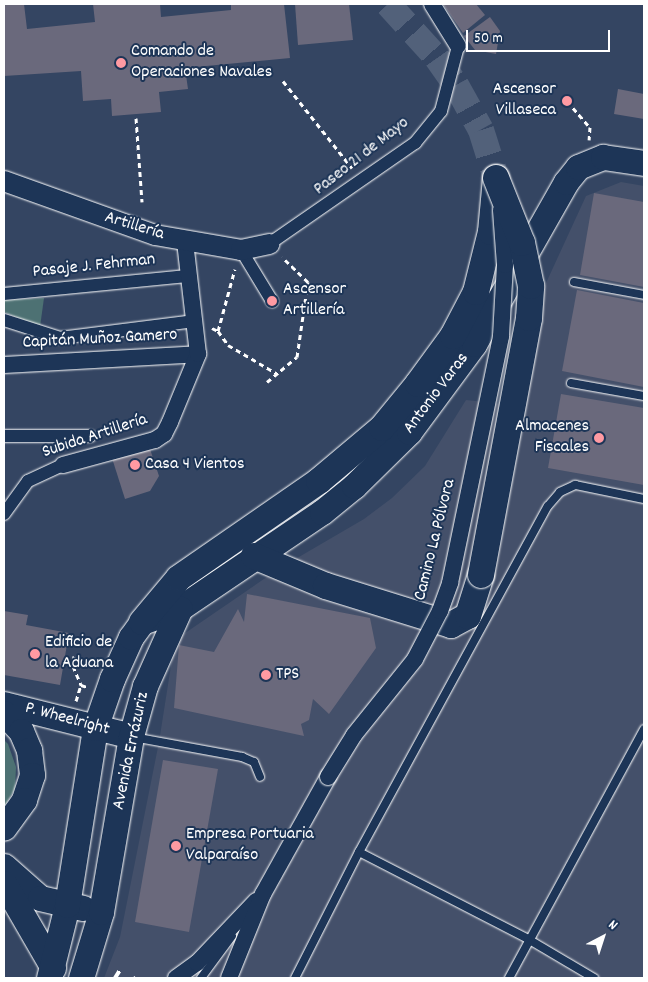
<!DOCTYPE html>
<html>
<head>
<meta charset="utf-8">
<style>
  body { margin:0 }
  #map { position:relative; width:648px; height:982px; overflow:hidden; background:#344562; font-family:Dekko,sans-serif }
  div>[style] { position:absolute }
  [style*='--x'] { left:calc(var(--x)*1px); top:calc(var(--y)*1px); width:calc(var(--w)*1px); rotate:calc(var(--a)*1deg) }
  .built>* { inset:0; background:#44506a }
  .green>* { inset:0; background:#4d7173 }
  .building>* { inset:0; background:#6a697c }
  .trunk-tunnel>* { height:26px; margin-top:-13px; transform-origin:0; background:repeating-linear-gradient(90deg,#52617a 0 26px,transparent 0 39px) }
  .path>* { height:3px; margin-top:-1.5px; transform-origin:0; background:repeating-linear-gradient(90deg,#fff 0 5px,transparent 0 9px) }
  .roads { filter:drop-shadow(0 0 1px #fff) drop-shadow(0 0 1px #fff) }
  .service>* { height:8px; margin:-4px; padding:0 4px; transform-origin:4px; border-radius:4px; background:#1d3557 }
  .pedestrian>* { height:12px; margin:-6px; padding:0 6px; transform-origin:6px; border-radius:6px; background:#1d3557 }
  .minor>* { height:16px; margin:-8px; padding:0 8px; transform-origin:8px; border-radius:8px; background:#1d3557 }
  .tertiary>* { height:20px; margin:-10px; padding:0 10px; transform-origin:10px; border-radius:10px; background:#1d3557 }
  .primary>* { height:25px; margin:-12.5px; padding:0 12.5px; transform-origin:12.5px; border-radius:12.5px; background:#1d3557 }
  .trunk>* { height:26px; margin:-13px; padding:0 13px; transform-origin:13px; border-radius:13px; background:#1d3557 }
  .rail>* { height:4px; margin-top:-2px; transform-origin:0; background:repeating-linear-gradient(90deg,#fff 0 8px,transparent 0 12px) }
  .bridges { filter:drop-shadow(0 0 1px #fff) drop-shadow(0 0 1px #fff) }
  .minor-bridge>* { height:16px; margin:-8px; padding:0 8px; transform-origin:8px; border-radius:8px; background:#1d3557 }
  .trunk-bridge>* { height:26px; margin:-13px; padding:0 13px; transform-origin:13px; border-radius:13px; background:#1d3557 }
  .dots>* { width:14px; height:14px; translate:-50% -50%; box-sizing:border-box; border:2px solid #1d3557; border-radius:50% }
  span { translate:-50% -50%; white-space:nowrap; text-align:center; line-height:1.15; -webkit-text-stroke:4px #1d3557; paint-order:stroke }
  .poi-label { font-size:18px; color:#fff }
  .left { translate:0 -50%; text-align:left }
  .right { translate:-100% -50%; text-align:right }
  .street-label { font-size:18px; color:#fff }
  .frame { position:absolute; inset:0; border:5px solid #fff; pointer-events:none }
  .north { position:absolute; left:578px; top:912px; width:50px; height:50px; -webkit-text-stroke:4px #1d3557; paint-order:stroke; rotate:40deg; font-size:14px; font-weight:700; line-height:20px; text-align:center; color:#fff }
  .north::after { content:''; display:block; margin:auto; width:18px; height:22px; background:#fff; clip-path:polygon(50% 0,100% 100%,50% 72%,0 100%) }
  .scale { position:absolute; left:466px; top:30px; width:144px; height:22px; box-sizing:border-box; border:2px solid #fff; border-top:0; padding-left:6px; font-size:15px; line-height:18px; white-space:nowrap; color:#fff; -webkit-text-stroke:4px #1d3557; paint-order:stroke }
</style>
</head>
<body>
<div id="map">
  <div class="built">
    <div style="clip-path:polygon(621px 182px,644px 186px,644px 978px,104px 978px,120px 937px,159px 742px,175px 640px,280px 568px,364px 519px,392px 498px,425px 466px,466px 400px,523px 406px,538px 307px,546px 283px,586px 196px)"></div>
  </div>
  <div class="green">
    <div style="clip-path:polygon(44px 298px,40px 327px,4px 312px,4px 300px)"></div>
    <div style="clip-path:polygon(4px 740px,8px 744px,16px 767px,15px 789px,4px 807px)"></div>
  </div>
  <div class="building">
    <div style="clip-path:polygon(4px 4px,24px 4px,27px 29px,95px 22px,93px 4px,160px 4px,161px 17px,231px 10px,231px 4px,284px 4px,290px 58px,185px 68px,188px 89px,159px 92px,161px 112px,112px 116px,111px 99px,83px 101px,81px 71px,4px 76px)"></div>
    <div style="clip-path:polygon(295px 4px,349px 4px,353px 40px,298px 45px)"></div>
    <div style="clip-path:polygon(443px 4px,476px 4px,485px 15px,463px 33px)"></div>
    <div style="clip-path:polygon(490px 17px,500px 31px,496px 54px,475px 50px,464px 36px)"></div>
    <div style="clip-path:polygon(618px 89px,644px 94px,644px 119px,614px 114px)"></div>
    <div style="clip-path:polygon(594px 193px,644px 202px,644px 287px,580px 275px)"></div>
    <div style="clip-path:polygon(577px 290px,644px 303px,644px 387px,562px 371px)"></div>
    <div style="clip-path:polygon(561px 394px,644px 408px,644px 485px,548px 468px)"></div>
    <div style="clip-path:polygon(148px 443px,159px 476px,150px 491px,125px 499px,111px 455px)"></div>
    <div style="clip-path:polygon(247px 594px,370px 618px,376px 648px,329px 714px,313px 699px,309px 720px,301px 724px,304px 736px,174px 708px,179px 645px,214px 652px,238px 609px,244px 622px)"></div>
    <div style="clip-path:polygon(4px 611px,28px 615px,26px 625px,69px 633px,60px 685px,4px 675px)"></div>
    <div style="clip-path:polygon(163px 760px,218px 769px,189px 932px,135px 922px)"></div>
  </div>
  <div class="trunk-tunnel">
    <div style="--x:388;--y:4;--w:73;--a:47.8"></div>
    <div style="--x:437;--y:58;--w:33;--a:55"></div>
    <div style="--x:456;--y:85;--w:51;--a:60.9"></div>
    <div style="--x:481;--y:130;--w:50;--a:72.6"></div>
  </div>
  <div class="path">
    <div style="--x:283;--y:81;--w:111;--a:51.6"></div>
    <div style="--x:567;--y:101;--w:35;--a:49"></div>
    <div style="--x:590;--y:127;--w:13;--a:94"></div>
    <div style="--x:136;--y:118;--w:84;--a:85.9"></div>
    <div style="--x:212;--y:328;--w:7;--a:27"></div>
    <div style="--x:218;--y:331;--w:17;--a:54"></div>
    <div style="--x:228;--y:345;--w:56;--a:30.3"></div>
    <div style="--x:218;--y:331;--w:64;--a:-74.7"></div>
    <div style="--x:267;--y:382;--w:39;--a:-40"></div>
    <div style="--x:297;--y:357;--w:76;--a:-81.7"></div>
    <div style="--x:308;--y:282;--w:36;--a:-136"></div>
    <div style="--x:74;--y:656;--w:10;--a:96"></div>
    <div style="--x:73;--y:666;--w:21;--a:67"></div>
    <div style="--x:81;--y:685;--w:6;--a:18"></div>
    <div style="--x:76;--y:701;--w:17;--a:-73"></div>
  </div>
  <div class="roads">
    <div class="service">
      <div style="--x:574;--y:282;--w:71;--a:10.5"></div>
      <div style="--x:571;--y:383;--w:74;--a:10.1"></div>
      <div style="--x:133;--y:737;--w:111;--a:10.4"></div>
      <div style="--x:242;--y:757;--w:13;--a:23"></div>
      <div style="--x:254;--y:762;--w:16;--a:68"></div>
      <div style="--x:359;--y:852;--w:190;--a:27.2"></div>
      <div style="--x:528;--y:939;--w:77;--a:30.6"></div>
      <div style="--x:201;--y:978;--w:52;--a:-53.6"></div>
      <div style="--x:295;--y:978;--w:141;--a:-63.1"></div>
      <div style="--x:359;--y:852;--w:394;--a:-61.4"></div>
      <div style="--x:548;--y:506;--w:18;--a:-49"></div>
      <div style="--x:560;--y:492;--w:17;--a:-25"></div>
      <div style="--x:575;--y:485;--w:70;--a:11.5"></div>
      <div style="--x:509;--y:978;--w:283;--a:-61.5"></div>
    </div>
    <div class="pedestrian">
      <div style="--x:269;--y:244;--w:178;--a:-34.7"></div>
      <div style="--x:415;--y:143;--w:41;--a:-50.9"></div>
      <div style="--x:441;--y:111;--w:67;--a:-75.3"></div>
      <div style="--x:241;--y:250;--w:60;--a:58.7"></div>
      <div style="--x:4;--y:294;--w:184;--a:-5.6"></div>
      <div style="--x:4;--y:320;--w:59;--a:17.8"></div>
      <div style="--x:60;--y:338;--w:136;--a:-7.2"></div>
      <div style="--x:4;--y:436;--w:86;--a:0"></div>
      <div style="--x:4;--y:514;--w:41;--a:-54"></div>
      <div style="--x:28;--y:481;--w:38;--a:-25"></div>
    </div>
    <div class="minor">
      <div style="--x:432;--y:4;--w:49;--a:58.2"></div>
      <div style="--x:4;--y:365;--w:194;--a:-3.2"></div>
      <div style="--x:63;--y:465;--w:95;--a:-15.2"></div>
      <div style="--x:155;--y:440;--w:11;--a:-34"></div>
      <div style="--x:164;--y:434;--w:13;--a:-63"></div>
      <div style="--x:170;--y:422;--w:74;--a:-67.6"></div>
      <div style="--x:198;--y:354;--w:114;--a:-96.6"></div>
      <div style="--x:176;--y:978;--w:26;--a:-36"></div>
      <div style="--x:197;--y:963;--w:86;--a:-46.4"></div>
      <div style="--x:229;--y:978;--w:91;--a:-68"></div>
      <div style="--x:263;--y:894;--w:134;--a:-60.9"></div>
    </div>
    <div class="tertiary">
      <div style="--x:4;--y:181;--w:160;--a:19.7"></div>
      <div style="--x:155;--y:235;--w:87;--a:9.9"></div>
      <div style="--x:241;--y:250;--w:29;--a:-12"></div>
    </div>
    <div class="primary">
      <div style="--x:4;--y:704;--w:131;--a:14.1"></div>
      <div style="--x:4;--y:713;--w:25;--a:47"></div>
      <div style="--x:21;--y:731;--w:21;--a:67"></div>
      <div style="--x:29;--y:750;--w:25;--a:83"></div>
      <div style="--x:32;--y:775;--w:26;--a:108"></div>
      <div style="--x:24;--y:800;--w:34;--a:126"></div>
      <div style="--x:4;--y:866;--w:48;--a:41.6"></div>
      <div style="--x:40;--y:898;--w:44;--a:13.1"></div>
      <div style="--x:4;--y:883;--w:98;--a:60"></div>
      <div style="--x:49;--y:978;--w:75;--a:-76.1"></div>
      <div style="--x:67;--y:905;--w:179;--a:-81"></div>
      <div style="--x:95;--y:728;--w:52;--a:-70.9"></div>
      <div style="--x:112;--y:679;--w:46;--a:-65.7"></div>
      <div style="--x:131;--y:637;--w:19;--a:-54"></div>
      <div style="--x:142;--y:622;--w:40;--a:-20.2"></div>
      <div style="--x:180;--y:608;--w:171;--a:-34.1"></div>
      <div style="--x:322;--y:512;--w:41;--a:-39.1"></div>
      <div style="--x:354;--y:486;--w:77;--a:-44.5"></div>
      <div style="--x:409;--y:432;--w:109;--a:-53.5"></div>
      <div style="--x:474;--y:344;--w:186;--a:-60.4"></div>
      <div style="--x:566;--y:182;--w:19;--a:-51"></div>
      <div style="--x:578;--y:167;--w:27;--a:-22"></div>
      <div style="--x:603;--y:157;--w:41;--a:8.3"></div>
      <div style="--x:81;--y:978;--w:69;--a:-73.1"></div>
      <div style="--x:101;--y:912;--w:179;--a:-80.3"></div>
      <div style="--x:131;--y:736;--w:52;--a:-74.4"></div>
      <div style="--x:145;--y:686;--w:85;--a:-65.8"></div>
    </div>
    <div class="trunk">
      <div style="--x:254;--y:556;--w:78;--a:22.6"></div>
      <div style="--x:326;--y:586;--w:131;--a:17.3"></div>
      <div style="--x:451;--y:625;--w:19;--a:-28"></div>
      <div style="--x:468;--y:616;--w:43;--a:-72.4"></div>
      <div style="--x:142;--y:622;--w:57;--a:-49.9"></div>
      <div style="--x:179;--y:578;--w:170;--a:-34.7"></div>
      <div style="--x:319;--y:481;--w:82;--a:-40.1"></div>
      <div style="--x:382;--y:428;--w:57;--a:-50.7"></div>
      <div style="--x:418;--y:384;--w:59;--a:-53.9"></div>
      <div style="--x:453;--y:336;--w:50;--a:-62.4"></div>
      <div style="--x:476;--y:292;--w:62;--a:-76"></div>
      <div style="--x:491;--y:232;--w:54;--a:-84.7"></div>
    </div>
  </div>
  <div class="rail">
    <div style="--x:115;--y:978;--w:9;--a:-58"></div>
    <div style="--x:135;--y:978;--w:1;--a:-45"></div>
  </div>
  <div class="bridges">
    <div class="minor-bridge">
      <div style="--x:328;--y:777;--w:49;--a:-58.2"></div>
      <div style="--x:354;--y:735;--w:97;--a:-51.2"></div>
      <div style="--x:415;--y:659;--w:54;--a:-62.5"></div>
      <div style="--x:440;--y:611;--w:30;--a:-70"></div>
      <div style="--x:450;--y:583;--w:252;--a:-78.3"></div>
      <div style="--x:501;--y:336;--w:71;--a:-86.8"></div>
      <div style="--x:505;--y:265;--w:55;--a:-94.2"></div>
    </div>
    <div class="trunk-bridge">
      <div style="--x:481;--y:575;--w:261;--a:-79.4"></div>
      <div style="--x:529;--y:318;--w:32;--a:-86"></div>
      <div style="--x:531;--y:286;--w:44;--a:-101.8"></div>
      <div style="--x:522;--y:243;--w:70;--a:-111.8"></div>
    </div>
  </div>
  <div class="dots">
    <div style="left:121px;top:63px;background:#ff9aa2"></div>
    <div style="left:567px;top:101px;background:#ff9aa2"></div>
    <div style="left:272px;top:301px;background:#ff9aa2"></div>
    <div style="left:599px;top:438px;background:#ff9aa2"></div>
    <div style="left:135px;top:465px;background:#ff9aa2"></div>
    <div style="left:35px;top:654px;background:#ff9aa2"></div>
    <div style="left:266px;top:675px;background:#ff9aa2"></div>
    <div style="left:176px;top:846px;background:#ff9aa2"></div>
  </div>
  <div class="poi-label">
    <span class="left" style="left:131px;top:63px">Comando de<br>Operaciones Navales</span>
    <span class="right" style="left:556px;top:101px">Ascensor<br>Villaseca</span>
    <span class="left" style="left:283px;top:301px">Ascensor<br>Artillería</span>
    <span class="right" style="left:589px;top:438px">Almacenes<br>Fiscales</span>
    <span class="left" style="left:145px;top:465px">Casa 4 Vientos</span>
    <span class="left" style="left:45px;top:654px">Edificio de<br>la Aduana</span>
    <span class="left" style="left:276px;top:675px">TPS</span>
    <span class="left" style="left:186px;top:846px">Empresa Portuaria<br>Valparaíso</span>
  </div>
  <div class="street-label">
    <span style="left:362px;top:157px;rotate:-38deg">Paseo 21 de Mayo</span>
    <span style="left:134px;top:227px;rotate:17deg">Artillería</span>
    <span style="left:94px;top:267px;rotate:-6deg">Pasaje J. Fehrman</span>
    <span style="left:100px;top:340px;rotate:-3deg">Capitán Muñoz Gamero</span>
    <span style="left:437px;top:394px;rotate:-53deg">Antonio Varas</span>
    <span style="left:95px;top:437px;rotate:-18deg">Subida Artillería</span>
    <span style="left:436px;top:540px;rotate:-76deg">Camino La Pólvora</span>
    <span style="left:67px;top:720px;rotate:15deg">P. Wheelright</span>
    <span style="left:132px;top:751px;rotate:-78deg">Avenida Errázuriz</span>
  </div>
  <div class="frame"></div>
  <div class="north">N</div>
  <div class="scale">50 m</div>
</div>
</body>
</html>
